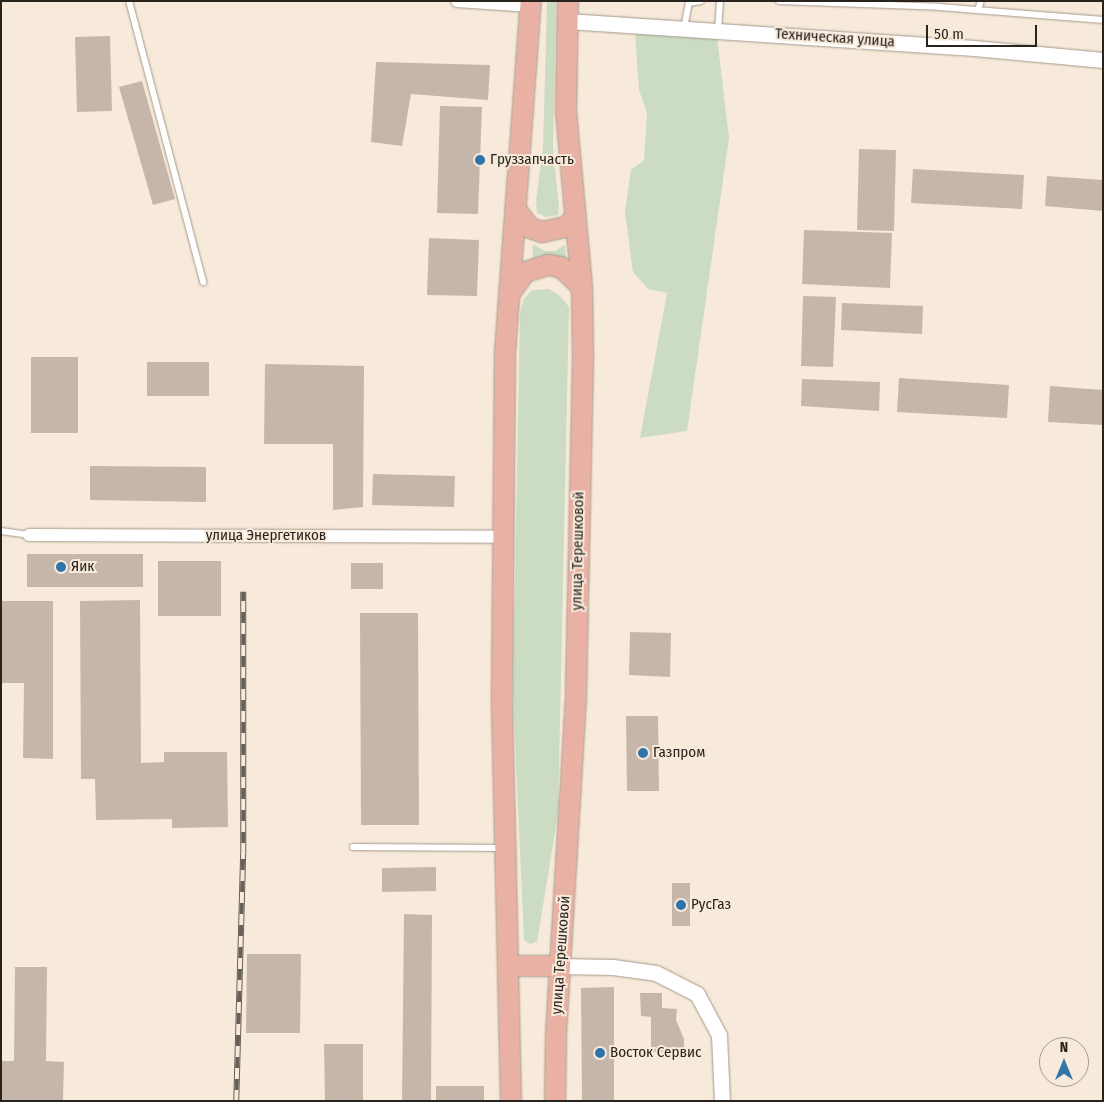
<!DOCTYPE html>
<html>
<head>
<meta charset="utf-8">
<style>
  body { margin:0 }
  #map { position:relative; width:1104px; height:1102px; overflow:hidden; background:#f7eadb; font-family:"Fira Sans Condensed",sans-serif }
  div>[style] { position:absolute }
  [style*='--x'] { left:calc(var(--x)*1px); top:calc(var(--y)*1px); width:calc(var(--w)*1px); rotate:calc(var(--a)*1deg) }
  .green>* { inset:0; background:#cbdcc3 }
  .building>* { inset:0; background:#c6b6aa }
  .roads { filter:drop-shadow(0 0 1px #a5998b) drop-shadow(0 0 1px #a5998b) }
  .service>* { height:6px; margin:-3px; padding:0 3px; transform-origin:3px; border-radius:3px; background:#fff }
  .minor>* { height:12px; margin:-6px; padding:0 6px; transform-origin:6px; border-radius:6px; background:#fff }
  .tertiary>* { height:15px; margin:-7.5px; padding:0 7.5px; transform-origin:7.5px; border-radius:7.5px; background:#fff }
  .primary>* { height:20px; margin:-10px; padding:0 10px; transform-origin:10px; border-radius:10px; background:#e8b1a4 }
  .rail>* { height:5.5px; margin-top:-2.75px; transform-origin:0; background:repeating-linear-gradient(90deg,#f7eadb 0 11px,#696159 0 22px); box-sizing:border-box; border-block:1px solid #696159 }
  .dots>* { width:14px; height:14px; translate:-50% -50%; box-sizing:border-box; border:2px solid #f7eadb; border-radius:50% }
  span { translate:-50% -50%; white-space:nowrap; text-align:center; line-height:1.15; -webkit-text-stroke:4px #f7eadb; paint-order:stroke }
  .street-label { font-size:15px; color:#28231d }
  .poi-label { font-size:15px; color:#28231d }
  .left { translate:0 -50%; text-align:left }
  .frame { position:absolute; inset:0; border:2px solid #28231d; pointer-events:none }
  .north { position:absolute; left:1039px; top:1037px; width:50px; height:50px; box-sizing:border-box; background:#f7eadb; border:1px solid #a49a8f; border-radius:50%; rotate:0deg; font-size:14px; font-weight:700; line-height:20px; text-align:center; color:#28231d }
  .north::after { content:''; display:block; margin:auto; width:18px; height:22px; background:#2f75aa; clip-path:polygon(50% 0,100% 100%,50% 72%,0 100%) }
  .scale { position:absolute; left:926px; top:25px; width:111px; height:22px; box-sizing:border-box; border:2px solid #28231d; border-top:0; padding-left:6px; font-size:15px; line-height:18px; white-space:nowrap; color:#28231d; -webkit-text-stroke:4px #f7eadb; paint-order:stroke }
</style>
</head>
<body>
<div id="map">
  <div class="green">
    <div style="clip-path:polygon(547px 1px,556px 1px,553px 148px,559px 207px,558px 215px,546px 217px,537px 213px,536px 200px,543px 148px)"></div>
    <div style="clip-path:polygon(635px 33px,717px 37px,729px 138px,687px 431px,640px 438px,667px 293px,648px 289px,633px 272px,625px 212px,631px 170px,644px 160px,647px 113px,639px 90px)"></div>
    <div style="clip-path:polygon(533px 244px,545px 251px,555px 251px,565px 245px,566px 262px,532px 263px)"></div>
    <div style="clip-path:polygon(549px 289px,559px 295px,569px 307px,558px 814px,537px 942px,530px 944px,524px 940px,513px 693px,520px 313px,524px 299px,532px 290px)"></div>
  </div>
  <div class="building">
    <div style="clip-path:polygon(110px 36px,112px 111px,77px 112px,75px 37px)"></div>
    <div style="clip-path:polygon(376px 62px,490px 65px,488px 100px,411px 94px,402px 146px,371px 142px)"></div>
    <div style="clip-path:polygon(142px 81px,175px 199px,153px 205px,119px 87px)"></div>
    <div style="clip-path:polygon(440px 106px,482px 107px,478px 214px,437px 213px)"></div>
    <div style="clip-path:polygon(859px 149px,896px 150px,894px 231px,857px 230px)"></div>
    <div style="clip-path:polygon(913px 169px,1024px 175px,1022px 209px,911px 203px)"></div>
    <div style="clip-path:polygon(1047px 176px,1103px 180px,1103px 211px,1045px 206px)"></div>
    <div style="clip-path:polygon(804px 230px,892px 233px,890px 288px,802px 284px)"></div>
    <div style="clip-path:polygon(429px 238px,479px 240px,477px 296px,427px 295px)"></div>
    <div style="clip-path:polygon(803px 296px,836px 297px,833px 367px,801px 366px)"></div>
    <div style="clip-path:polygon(842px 303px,923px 306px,922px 334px,841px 330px)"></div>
    <div style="clip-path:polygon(31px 357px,78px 357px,78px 433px,31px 433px)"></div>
    <div style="clip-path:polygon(147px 362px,209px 362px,209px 396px,147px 396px)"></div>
    <div style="clip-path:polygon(265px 364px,364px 366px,363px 507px,333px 510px,333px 444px,264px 444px)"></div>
    <div style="clip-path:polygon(899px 378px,1009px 385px,1007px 418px,897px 412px)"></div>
    <div style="clip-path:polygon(802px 379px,880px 382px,879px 411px,801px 406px)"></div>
    <div style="clip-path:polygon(1050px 386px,1103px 390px,1103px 425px,1048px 422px)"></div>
    <div style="clip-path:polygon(90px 466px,206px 467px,206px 502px,90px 500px)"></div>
    <div style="clip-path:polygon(373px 474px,455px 476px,454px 507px,372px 505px)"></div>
    <div style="clip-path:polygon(27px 554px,143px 554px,143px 587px,27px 587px)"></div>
    <div style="clip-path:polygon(158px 561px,221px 561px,221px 616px,158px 616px)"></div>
    <div style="clip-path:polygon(351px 563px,383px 563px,383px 589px,351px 589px)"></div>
    <div style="clip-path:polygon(140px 600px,141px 763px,164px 762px,164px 752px,227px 752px,228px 827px,172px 828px,172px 819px,96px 820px,95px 779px,81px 779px,80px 601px)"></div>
    <div style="clip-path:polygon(1px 601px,53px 601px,53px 759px,23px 758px,24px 683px,1px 683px)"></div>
    <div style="clip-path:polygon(360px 613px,418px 613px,419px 825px,361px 825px)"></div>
    <div style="clip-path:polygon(630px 632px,671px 633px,670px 677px,629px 675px)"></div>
    <div style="clip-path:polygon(626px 716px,658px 716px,659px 791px,627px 791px)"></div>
    <div style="clip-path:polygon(436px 867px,436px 891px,382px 892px,382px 868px)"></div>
    <div style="clip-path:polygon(672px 883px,690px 883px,690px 926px,672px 926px)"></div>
    <div style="clip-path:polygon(404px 914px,432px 915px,431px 1101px,402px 1101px)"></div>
    <div style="clip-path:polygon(247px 954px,301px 954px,300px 1033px,246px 1033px)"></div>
    <div style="clip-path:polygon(15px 967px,47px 967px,46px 1061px,64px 1062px,63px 1101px,1px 1101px,1px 1061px,14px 1061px)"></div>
    <div style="clip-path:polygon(614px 987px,614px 1101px,582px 1101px,581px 988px)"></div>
    <div style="clip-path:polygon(640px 993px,662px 993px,662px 1008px,677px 1009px,676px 1020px,684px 1039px,684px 1052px,651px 1052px,651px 1017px,641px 1016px)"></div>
    <div style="clip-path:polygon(324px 1044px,363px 1044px,363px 1101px,325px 1101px)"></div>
    <div style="clip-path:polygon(436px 1086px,484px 1086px,484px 1101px,436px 1101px)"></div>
  </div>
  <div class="roads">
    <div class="service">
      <div style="--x:129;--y:1;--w:291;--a:75.2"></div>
      <div style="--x:779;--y:1;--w:160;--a:2.1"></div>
      <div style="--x:939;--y:7;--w:165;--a:4.5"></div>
      <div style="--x:978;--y:10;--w:9;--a:-72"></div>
      <div style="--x:684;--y:28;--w:25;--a:-79"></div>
      <div style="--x:689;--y:3;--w:12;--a:-9"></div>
      <div style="--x:718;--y:30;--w:29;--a:-86"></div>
      <div style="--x:1;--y:531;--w:28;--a:8"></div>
      <div style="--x:353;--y:847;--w:150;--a:0.4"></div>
    </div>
    <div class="minor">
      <div style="--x:457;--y:1;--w:74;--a:3.9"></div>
      <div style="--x:29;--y:535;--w:475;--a:0.2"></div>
    </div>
    <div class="tertiary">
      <div style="--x:567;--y:21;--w:408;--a:3.8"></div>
      <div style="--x:974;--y:48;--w:130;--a:5.3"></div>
      <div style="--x:560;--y:966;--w:53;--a:1.1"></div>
      <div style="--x:613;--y:967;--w:43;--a:7.9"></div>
      <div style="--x:656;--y:973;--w:46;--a:27.1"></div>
      <div style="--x:697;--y:994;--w:47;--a:61.8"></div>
      <div style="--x:719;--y:1035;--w:66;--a:87.4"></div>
    </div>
    <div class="primary">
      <div style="--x:517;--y:211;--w:21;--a:53"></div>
      <div style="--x:530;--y:228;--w:13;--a:18"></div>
      <div style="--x:542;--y:232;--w:25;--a:-12"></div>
      <div style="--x:566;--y:227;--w:13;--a:-45"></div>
      <div style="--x:510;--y:293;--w:26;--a:-54"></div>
      <div style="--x:525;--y:272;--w:24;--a:-17"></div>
      <div style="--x:548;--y:265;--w:13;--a:9"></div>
      <div style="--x:561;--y:267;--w:29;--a:44"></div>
      <div style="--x:511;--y:966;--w:49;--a:0"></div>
      <div style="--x:511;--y:1101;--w:408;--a:-91.3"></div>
      <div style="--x:502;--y:693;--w:341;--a:-89.5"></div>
      <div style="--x:505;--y:352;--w:352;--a:-85.8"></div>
      <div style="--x:555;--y:1101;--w:67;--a:-89.1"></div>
      <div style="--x:556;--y:1034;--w:341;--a:-86.6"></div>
      <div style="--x:576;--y:694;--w:339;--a:-88.8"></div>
      <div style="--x:583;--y:355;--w:68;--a:-90.8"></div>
      <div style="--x:582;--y:287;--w:177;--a:-95.2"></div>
      <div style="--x:566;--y:111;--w:110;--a:-89"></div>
    </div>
  </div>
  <div class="rail">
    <div style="--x:236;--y:1101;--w:247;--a:-88.4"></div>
    <div style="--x:243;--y:854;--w:262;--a:-90"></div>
  </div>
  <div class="dots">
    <div style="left:480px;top:160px;background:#2f75aa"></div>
    <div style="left:61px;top:567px;background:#2f75aa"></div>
    <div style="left:643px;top:753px;background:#2f75aa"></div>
    <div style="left:681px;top:905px;background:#2f75aa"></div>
    <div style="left:600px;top:1053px;background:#2f75aa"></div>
  </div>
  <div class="street-label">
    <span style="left:835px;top:38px;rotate:4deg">Техническая улица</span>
    <span style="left:266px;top:536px">улица Энергетиков</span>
    <span style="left:578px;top:551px;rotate:-89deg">улица Терешковой</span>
    <span style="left:561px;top:955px;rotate:-86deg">улица Терешковой</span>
  </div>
  <div class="poi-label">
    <span class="left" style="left:490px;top:160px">Груззапчасть</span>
    <span class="left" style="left:71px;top:567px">Яик</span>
    <span class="left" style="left:653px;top:753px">Газпром</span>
    <span class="left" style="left:691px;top:905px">РусГаз</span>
    <span class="left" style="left:610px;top:1053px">Восток Сервис</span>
  </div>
  <div class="frame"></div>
  <div class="north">N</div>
  <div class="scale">50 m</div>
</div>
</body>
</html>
